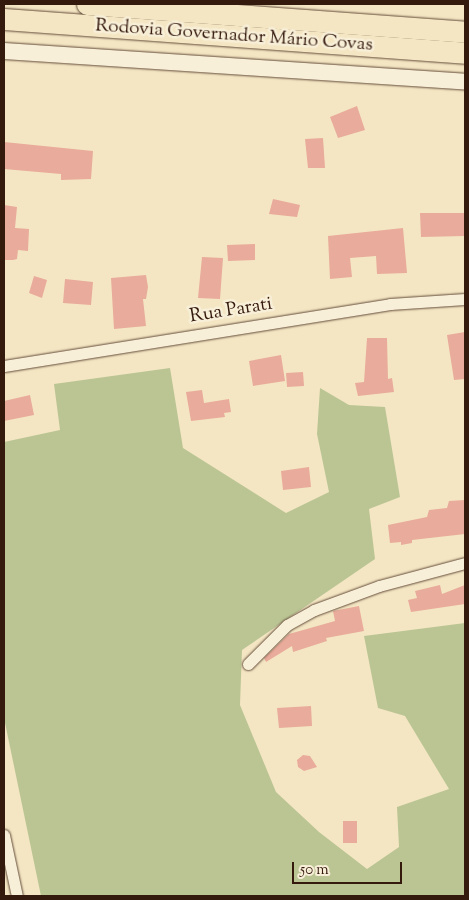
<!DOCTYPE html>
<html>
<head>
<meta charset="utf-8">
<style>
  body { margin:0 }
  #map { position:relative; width:469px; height:900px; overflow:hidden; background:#f4e6c3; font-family:"Sorts Mill Goudy",serif }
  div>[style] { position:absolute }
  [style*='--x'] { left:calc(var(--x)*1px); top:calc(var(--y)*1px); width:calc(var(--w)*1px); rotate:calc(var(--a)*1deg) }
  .green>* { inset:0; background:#bbc594 }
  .building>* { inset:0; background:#e9ab9b }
  .roads { filter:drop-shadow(0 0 1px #644c3a) drop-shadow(0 0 1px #644c3a) }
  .minor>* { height:11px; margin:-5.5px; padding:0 5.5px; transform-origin:5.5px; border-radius:5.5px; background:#f8efd8 }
  .secondary>* { height:16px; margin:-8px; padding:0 8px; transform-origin:8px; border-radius:8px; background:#f8efd8 }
  .motorway>* { height:21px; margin:-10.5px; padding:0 10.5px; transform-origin:10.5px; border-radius:10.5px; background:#f4e6c3 }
  span { translate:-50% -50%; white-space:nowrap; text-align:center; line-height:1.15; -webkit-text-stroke:5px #f8efd8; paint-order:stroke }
  .street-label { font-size:19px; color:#34190d }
  .frame { position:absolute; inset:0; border:5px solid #34190d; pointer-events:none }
  .scale { position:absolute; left:292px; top:862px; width:110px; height:22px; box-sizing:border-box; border:2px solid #34190d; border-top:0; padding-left:6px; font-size:15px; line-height:18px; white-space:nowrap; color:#34190d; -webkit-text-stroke:4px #f8efd8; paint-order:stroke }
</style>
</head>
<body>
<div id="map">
  <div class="green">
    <div style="clip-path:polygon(170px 368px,183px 448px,286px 513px,329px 492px,317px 434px,320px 388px,349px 405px,385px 407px,400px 497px,369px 509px,375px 559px,242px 650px,240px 705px,276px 792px,319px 832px,367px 869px,399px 847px,397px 807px,449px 789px,405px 716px,378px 708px,364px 636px,465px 623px,465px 896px,41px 896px,4px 718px,4px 442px,60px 430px,54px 384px)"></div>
  </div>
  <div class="building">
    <div style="clip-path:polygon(357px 106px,365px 130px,338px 138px,330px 117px)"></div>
    <div style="clip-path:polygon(323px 138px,325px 168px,308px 168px,305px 139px)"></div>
    <div style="clip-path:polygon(4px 142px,93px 151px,91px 179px,61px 180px,61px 174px,4px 169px)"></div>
    <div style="clip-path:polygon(273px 199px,300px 205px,297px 217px,269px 214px)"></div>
    <div style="clip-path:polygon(4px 205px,17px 207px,15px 228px,29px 229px,28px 251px,18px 250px,17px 259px,13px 260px,4px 260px)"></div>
    <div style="clip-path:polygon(420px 213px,465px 213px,465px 236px,421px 237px)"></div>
    <div style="clip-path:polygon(403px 228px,407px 273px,377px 274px,376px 256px,350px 258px,352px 277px,330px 279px,328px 236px)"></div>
    <div style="clip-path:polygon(255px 244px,255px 260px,228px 261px,227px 245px)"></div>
    <div style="clip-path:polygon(202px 257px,223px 258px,220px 299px,198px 298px)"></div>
    <div style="clip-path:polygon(146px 275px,148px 287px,146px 299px,143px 299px,146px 326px,114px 329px,111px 278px)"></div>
    <div style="clip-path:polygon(34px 276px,47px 280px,42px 298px,29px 293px)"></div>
    <div style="clip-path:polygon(65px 279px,93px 282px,91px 305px,63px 303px)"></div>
    <div style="clip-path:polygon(465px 332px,465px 379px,454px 380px,447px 335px)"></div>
    <div style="clip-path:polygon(367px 338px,387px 338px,388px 379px,392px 378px,394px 392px,358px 396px,355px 383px,364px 382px)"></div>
    <div style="clip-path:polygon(281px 355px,285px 381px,253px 386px,249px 361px)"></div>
    <div style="clip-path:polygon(303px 372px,304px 386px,287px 387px,286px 373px)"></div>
    <div style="clip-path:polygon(202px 390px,204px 403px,229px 399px,231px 412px,224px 413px,225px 417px,191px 421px,186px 392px)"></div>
    <div style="clip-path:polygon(30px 395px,34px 415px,4px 421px,4px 401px)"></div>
    <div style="clip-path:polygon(309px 467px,311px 487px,283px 490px,281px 471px)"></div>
    <div style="clip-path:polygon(465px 500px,465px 534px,412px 540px,412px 543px,401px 545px,401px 542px,390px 543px,388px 525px,427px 517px,429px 510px,447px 508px,449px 501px)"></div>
    <div style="clip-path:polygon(440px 585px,442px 594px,465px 585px,465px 604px,411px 612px,408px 600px,417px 598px,415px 591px)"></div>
    <div style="clip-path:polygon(359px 606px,364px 631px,326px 638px,327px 641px,293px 652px,292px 646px,266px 662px,264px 658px,289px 634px,335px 621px,333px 611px)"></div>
    <div style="clip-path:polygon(311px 706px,312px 726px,279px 728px,277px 708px)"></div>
    <div style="clip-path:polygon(303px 755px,310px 756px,317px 767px,304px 771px,298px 767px,297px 760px)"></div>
    <div style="clip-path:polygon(343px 821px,357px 821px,357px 843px,343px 843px)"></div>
  </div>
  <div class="roads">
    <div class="minor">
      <div style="--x:4;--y:366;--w:391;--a:-9.1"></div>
      <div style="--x:390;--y:304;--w:75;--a:-3.8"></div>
      <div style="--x:248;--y:664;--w:55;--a:-45"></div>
      <div style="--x:287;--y:625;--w:31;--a:-29"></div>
      <div style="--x:314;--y:610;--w:69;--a:-20.3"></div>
      <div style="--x:379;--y:586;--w:89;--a:-15"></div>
      <div style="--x:4;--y:835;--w:62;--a:78"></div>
    </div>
    <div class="secondary">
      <div style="--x:4;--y:51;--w:462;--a:3.8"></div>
    </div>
    <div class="motorway">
      <div style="--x:87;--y:4;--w:379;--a:4.2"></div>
      <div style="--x:4;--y:19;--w:462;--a:4.2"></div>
    </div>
  </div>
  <div class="street-label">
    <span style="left:234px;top:36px;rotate:4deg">Rodovia Governador Mário Covas</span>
    <span style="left:231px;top:311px;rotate:-9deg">Rua Parati</span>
  </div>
  <div class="frame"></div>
  <div class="scale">50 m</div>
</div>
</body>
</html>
